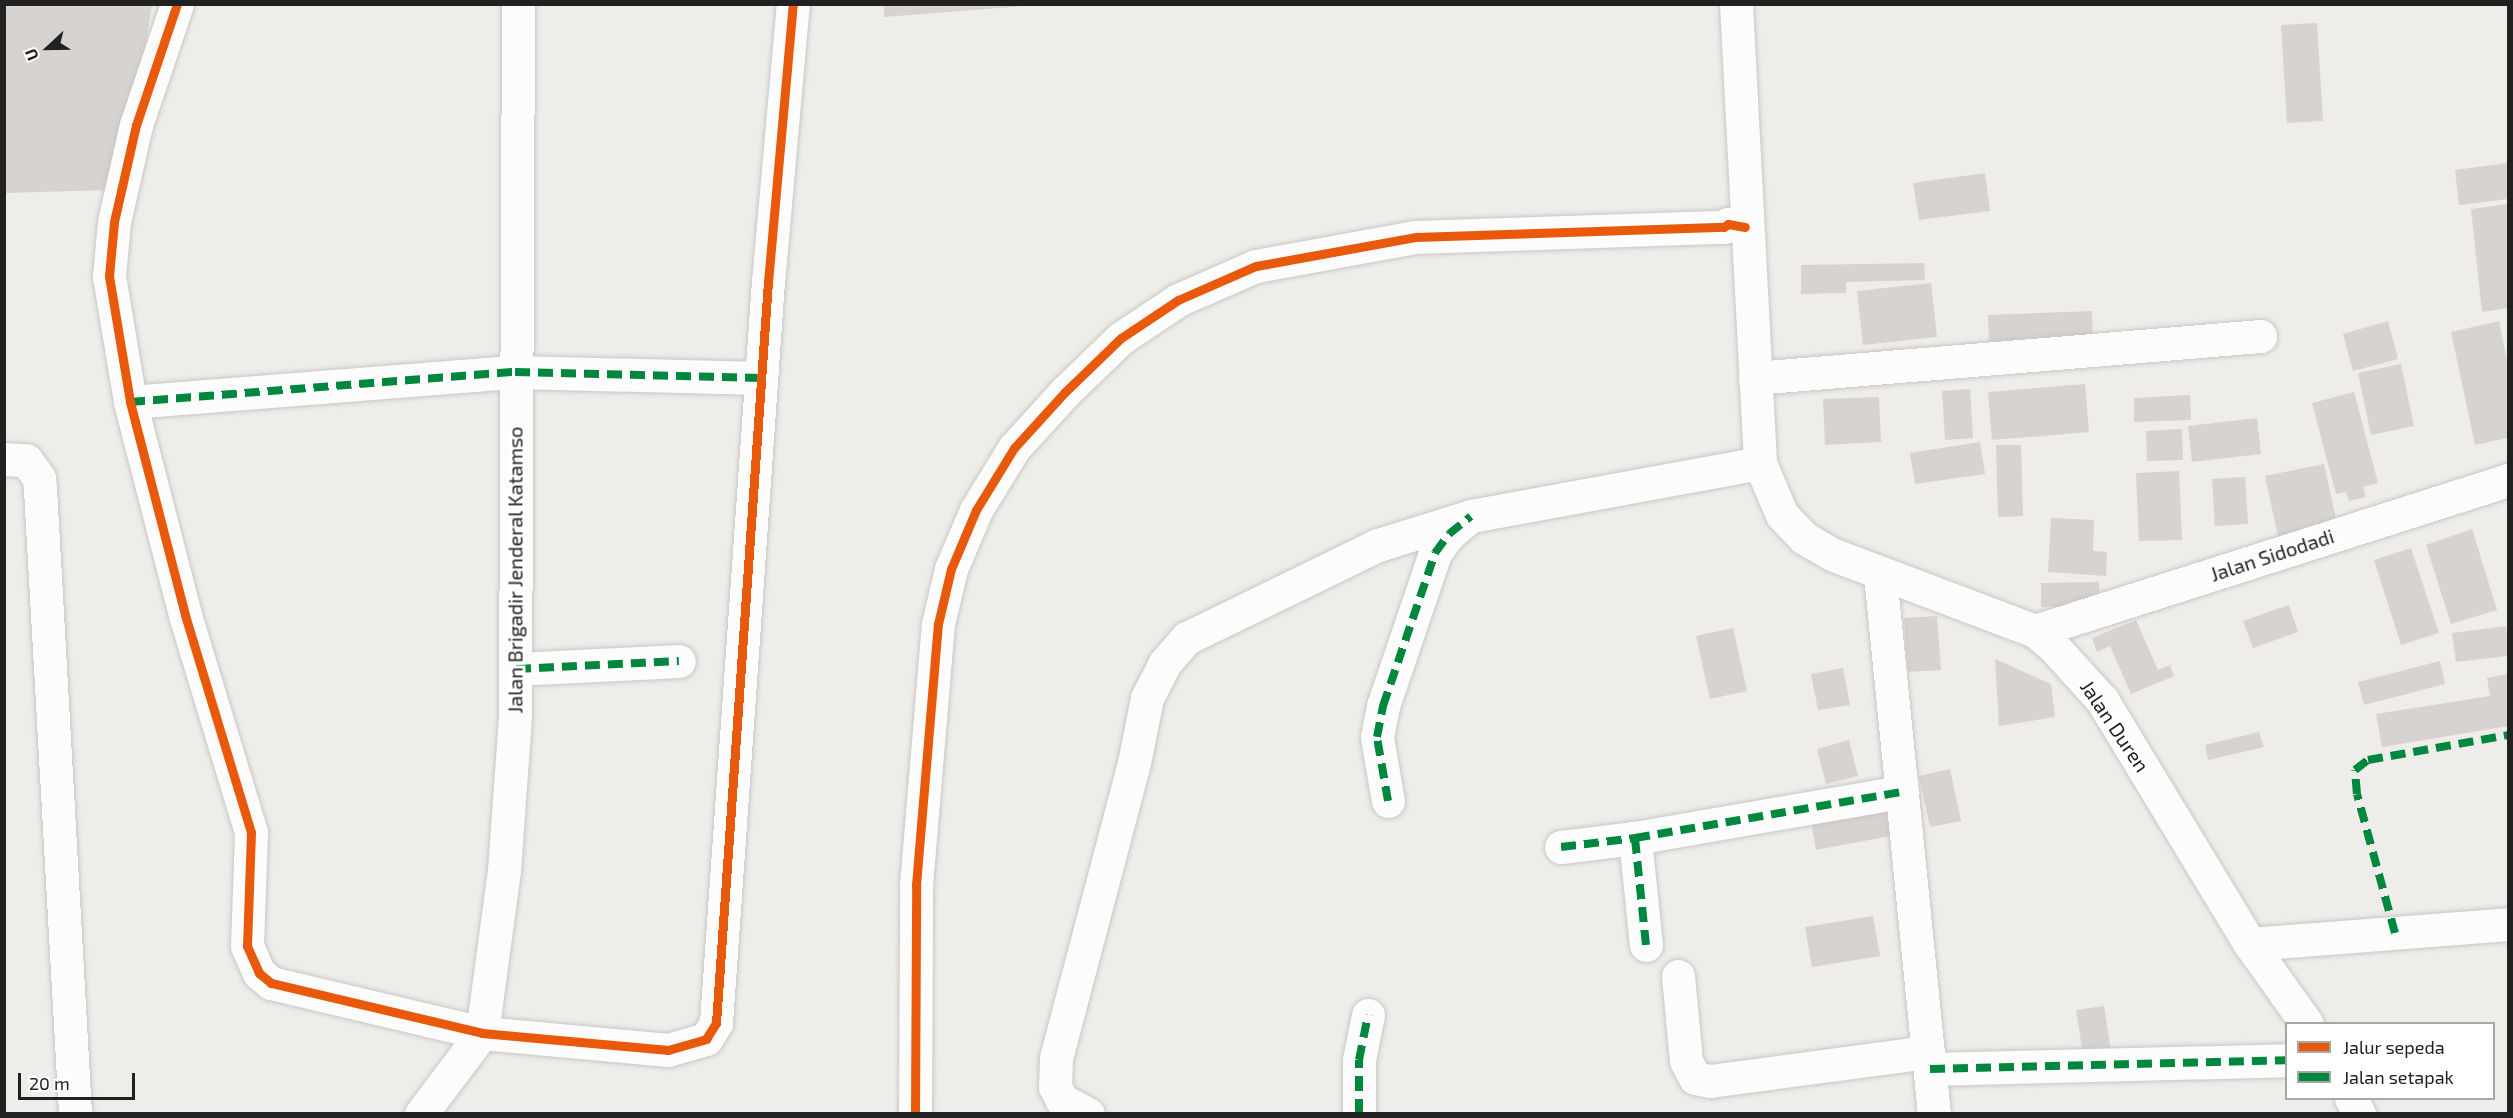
<!DOCTYPE html>
<html>
<head>
<meta charset="utf-8">
<style>
  body { margin:0 }
  #map { position:relative; width:2513px; height:1118px; overflow:hidden; background:#efede9; font-family:"Exo 2",sans-serif }
  div>[style] { position:absolute }
  [style*='--x'] { left:calc(var(--x)*1px); top:calc(var(--y)*1px); width:calc(var(--w)*1px); rotate:calc(var(--a)*1deg) }
  .building>* { inset:0; background:#d6d3d0 }
  .roads { filter:drop-shadow(0 0 2px #c8c7c5) drop-shadow(0 0 2px #c8c7c5) }
  .minor>* { height:33px; margin:-16.5px; padding:0 16.5px; transform-origin:16.5px; border-radius:16.5px; background:#fdfcfc }
  .quiet>* { height:8px; margin-top:-4px; transform-origin:0; background:repeating-linear-gradient(90deg,#00873e 0 15px,transparent 0 23px) }
  .cycleway>* { height:9px; margin:-4.5px; padding:0 4.5px; transform-origin:4.5px; border-radius:4.5px; background:#e8590c }
  span { translate:-50% -50%; white-space:nowrap; text-align:center; line-height:1.15; -webkit-text-stroke:6px #fff; paint-order:stroke }
  .street-label { font-size:20px; color:#212121 }
  .frame { position:absolute; inset:0; border:6px solid #212121; pointer-events:none }
  .legend { position:absolute; left:2285px; top:1022px; width:210px; height:78px; box-sizing:border-box; background:#fff; border:2px solid #a6a6a6; margin:0; padding:8px 10px; list-style:none; font-size:18px; color:#212121 }
  .legend li { display:flex; align-items:center; gap:12px; height:30px }
  .legend b { width:30px; border:2px solid #a6a6a6 }
  .north { position:absolute; left:18px; top:18px; width:60px; height:60px; -webkit-text-stroke:4px #fff; paint-order:stroke; rotate:248deg; font-size:16px; font-weight:700; line-height:24px; text-align:center; color:#212121 }
  .north::after { content:''; display:block; margin:auto; width:21px; height:27px; background:#212121; clip-path:polygon(50% 0,100% 100%,50% 72%,0 100%) }
  .scale { position:absolute; left:18px; top:1073px; width:117px; height:27px; box-sizing:border-box; border:3px solid #212121; border-top:0; padding-left:8px; font-size:18px; line-height:21px; white-space:nowrap; color:#212121; -webkit-text-stroke:4px #fff; paint-order:stroke }
</style>
</head>
<body>
<div id="map">
  <div class="building">
    <div style="clip-path:polygon(4px 4px,152px 4px,137px 97px,108px 190px,4px 193px)"></div>
    <div style="clip-path:polygon(884px 4px,1023px 4px,1023px 6px,884px 17px)"></div>
    <div style="clip-path:polygon(2317px 23px,2323px 121px,2287px 123px,2281px 25px)"></div>
    <div style="clip-path:polygon(2508px 163px,2508px 199px,2459px 205px,2455px 170px)"></div>
    <div style="clip-path:polygon(1985px 173px,1990px 211px,1919px 220px,1913px 183px)"></div>
    <div style="clip-path:polygon(2508px 204px,2508px 308px,2482px 312px,2471px 209px)"></div>
    <div style="clip-path:polygon(1924px 263px,1925px 280px,1846px 282px,1846px 293px,1801px 294px,1801px 265px)"></div>
    <div style="clip-path:polygon(1931px 283px,1937px 337px,1863px 345px,1857px 291px)"></div>
    <div style="clip-path:polygon(2092px 311px,2093px 348px,1989px 351px,1988px 315px)"></div>
    <div style="clip-path:polygon(2388px 321px,2398px 359px,2353px 371px,2343px 334px)"></div>
    <div style="clip-path:polygon(2499px 321px,2508px 366px,2508px 438px,2475px 445px,2451px 332px)"></div>
    <div style="clip-path:polygon(2401px 364px,2414px 426px,2371px 435px,2358px 373px)"></div>
    <div style="clip-path:polygon(2085px 384px,2089px 432px,1992px 440px,1988px 392px)"></div>
    <div style="clip-path:polygon(1970px 389px,1973px 438px,1945px 440px,1942px 391px)"></div>
    <div style="clip-path:polygon(2354px 392px,2378px 483px,2363px 487px,2366px 497px,2349px 501px,2346px 492px,2336px 494px,2312px 403px)"></div>
    <div style="clip-path:polygon(2190px 395px,2191px 420px,2134px 422px,2134px 398px)"></div>
    <div style="clip-path:polygon(1879px 397px,1881px 442px,1825px 445px,1823px 399px)"></div>
    <div style="clip-path:polygon(2257px 418px,2261px 454px,2192px 462px,2188px 426px)"></div>
    <div style="clip-path:polygon(2182px 429px,2183px 460px,2147px 461px,2146px 431px)"></div>
    <div style="clip-path:polygon(1980px 442px,1985px 474px,1915px 484px,1910px 453px)"></div>
    <div style="clip-path:polygon(1996px 445px,2021px 445px,2023px 516px,1998px 517px)"></div>
    <div style="clip-path:polygon(2324px 464px,2338px 528px,2279px 541px,2265px 476px)"></div>
    <div style="clip-path:polygon(2179px 471px,2182px 540px,2139px 541px,2136px 473px)"></div>
    <div style="clip-path:polygon(2245px 477px,2248px 524px,2215px 526px,2212px 479px)"></div>
    <div style="clip-path:polygon(2051px 518px,2094px 520px,2093px 551px,2107px 552px,2106px 576px,2048px 572px)"></div>
    <div style="clip-path:polygon(2472px 529px,2497px 610px,2451px 624px,2426px 545px)"></div>
    <div style="clip-path:polygon(2411px 548px,2439px 633px,2401px 645px,2374px 560px)"></div>
    <div style="clip-path:polygon(2099px 582px,2100px 606px,2041px 607px,2041px 583px)"></div>
    <div style="clip-path:polygon(2289px 605px,2298px 632px,2253px 648px,2243px 621px)"></div>
    <div style="clip-path:polygon(1937px 616px,1941px 670px,1908px 672px,1904px 618px)"></div>
    <div style="clip-path:polygon(2136px 620px,2158px 670px,2170px 665px,2174px 676px,2131px 694px,2110px 646px,2097px 652px,2092px 638px)"></div>
    <div style="clip-path:polygon(2506px 626px,2508px 656px,2456px 662px,2452px 633px)"></div>
    <div style="clip-path:polygon(1733px 628px,1747px 691px,1710px 699px,1696px 636px)"></div>
    <div style="clip-path:polygon(1995px 659px,2051px 684px,2055px 717px,1999px 726px)"></div>
    <div style="clip-path:polygon(2440px 661px,2445px 684px,2364px 705px,2358px 682px)"></div>
    <div style="clip-path:polygon(1843px 668px,1850px 705px,1818px 710px,1811px 674px)"></div>
    <div style="clip-path:polygon(2508px 674px,2508px 726px,2382px 747px,2376px 714px,2490px 696px,2487px 678px)"></div>
    <div style="clip-path:polygon(2259px 732px,2264px 747px,2208px 760px,2205px 745px)"></div>
    <div style="clip-path:polygon(1849px 740px,1858px 776px,1826px 784px,1817px 749px)"></div>
    <div style="clip-path:polygon(1950px 769px,1961px 821px,1930px 827px,1919px 776px)"></div>
    <div style="clip-path:polygon(1884px 802px,1890px 836px,1816px 850px,1810px 816px)"></div>
    <div style="clip-path:polygon(1873px 916px,1880px 956px,1812px 967px,1805px 927px)"></div>
    <div style="clip-path:polygon(2104px 1006px,2112px 1058px,2084px 1061px,2076px 1010px)"></div>
  </div>
  <div class="roads">
    <div class="minor">
      <div style="--x:177;--y:4;--w:128;--a:108.7"></div>
      <div style="--x:136;--y:125;--w:99;--a:102.8"></div>
      <div style="--x:114;--y:222;--w:54;--a:95.3"></div>
      <div style="--x:109;--y:276;--w:128;--a:80.5"></div>
      <div style="--x:130;--y:402;--w:220;--a:75.5"></div>
      <div style="--x:185;--y:615;--w:227;--a:73.1"></div>
      <div style="--x:251;--y:832;--w:114;--a:92"></div>
      <div style="--x:247;--y:946;--w:30;--a:66"></div>
      <div style="--x:259;--y:973;--w:16;--a:40"></div>
      <div style="--x:271;--y:983;--w:217;--a:13.3"></div>
      <div style="--x:482;--y:1033;--w:187;--a:5.2"></div>
      <div style="--x:668;--y:1050;--w:40;--a:-16"></div>
      <div style="--x:706;--y:1039;--w:19;--a:-58"></div>
      <div style="--x:716;--y:1023;--w:743;--a:-85.99"></div>
      <div style="--x:768;--y:282;--w:279;--a:-84.9"></div>
      <div style="--x:1736;--y:4;--w:460;--a:87"></div>
      <div style="--x:1760;--y:463;--w:56;--a:67.1"></div>
      <div style="--x:1782;--y:515;--w:32;--a:46"></div>
      <div style="--x:1804;--y:538;--w:34;--a:30"></div>
      <div style="--x:1834;--y:555;--w:215;--a:20.7"></div>
      <div style="--x:2035;--y:631;--w:23;--a:40"></div>
      <div style="--x:2053;--y:646;--w:73;--a:47.8"></div>
      <div style="--x:2102;--y:700;--w:285;--a:58.8"></div>
      <div style="--x:2250;--y:944;--w:98;--a:54.5"></div>
      <div style="--x:1755;--y:378;--w:507;--a:-4.75"></div>
      <div style="--x:130;--y:402;--w:386;--a:-4.5"></div>
      <div style="--x:515;--y:372;--w:246;--a:1.4"></div>
      <div style="--x:4;--y:459;--w:22;--a:3"></div>
      <div style="--x:26;--y:460;--w:22;--a:54"></div>
      <div style="--x:39;--y:478;--w:11;--a:85"></div>
      <div style="--x:40;--y:489;--w:626;--a:86.79"></div>
      <div style="--x:1880;--y:575;--w:542;--a:84.28"></div>
      <div style="--x:2035;--y:631;--w:497;--a:-17.7"></div>
      <div style="--x:516;--y:669;--w:163;--a:-2.8"></div>
      <div style="--x:1388;--y:801;--w:65;--a:-99.8"></div>
      <div style="--x:1377;--y:737;--w:32;--a:-79"></div>
      <div style="--x:1383;--y:706;--w:162;--a:-71.2"></div>
      <div style="--x:1435;--y:553;--w:24;--a:-54"></div>
      <div style="--x:1449;--y:534;--w:23;--a:-40"></div>
      <div style="--x:1561;--y:847;--w:75;--a:-6.9"></div>
      <div style="--x:2250;--y:944;--w:259;--a:-4.4"></div>
      <div style="--x:1646;--y:945;--w:108;--a:-95.9"></div>
      <div style="--x:1635;--y:838;--w:271;--a:-9.8"></div>
      <div style="--x:1678;--y:976;--w:85;--a:84.6"></div>
      <div style="--x:1686;--y:1061;--w:19;--a:62"></div>
      <div style="--x:1695;--y:1078;--w:15;--a:11"></div>
      <div style="--x:1710;--y:1081;--w:220;--a:-7.6"></div>
      <div style="--x:1930;--y:1069;--w:356;--a:-1.4"></div>
      <div style="--x:2351;--y:1098;--w:18;--a:63"></div>
      <div style="--x:421;--y:1114;--w:101;--a:-53"></div>
      <div style="--x:482;--y:1033;--w:164;--a:-82.3"></div>
      <div style="--x:504;--y:870;--w:155;--a:-85.9"></div>
      <div style="--x:515;--y:715;--w:711;--a:-89.76"></div>
      <div style="--x:915;--y:1114;--w:229;--a:-89.7"></div>
      <div style="--x:916;--y:885;--w:262;--a:-85.2"></div>
      <div style="--x:938;--y:624;--w:57;--a:-76.7"></div>
      <div style="--x:951;--y:569;--w:64;--a:-67"></div>
      <div style="--x:976;--y:510;--w:73;--a:-58.5"></div>
      <div style="--x:1014;--y:448;--w:76;--a:-47.7"></div>
      <div style="--x:1065;--y:392;--w:78;--a:-44"></div>
      <div style="--x:1121;--y:338;--w:69;--a:-33.7"></div>
      <div style="--x:1178;--y:300;--w:85;--a:-23.6"></div>
      <div style="--x:1256;--y:266;--w:163;--a:-10.3"></div>
      <div style="--x:1416;--y:237;--w:308;--a:-1.9"></div>
      <div style="--x:1724;--y:227;--w:5;--a:-37"></div>
      <div style="--x:1728;--y:224;--w:14;--a:12"></div>
      <div style="--x:1088;--y:1114;--w:30;--a:-152"></div>
      <div style="--x:1062;--y:1100;--w:15;--a:-118"></div>
      <div style="--x:1055;--y:1087;--w:29;--a:-88"></div>
      <div style="--x:1056;--y:1058;--w:305;--a:-75.2"></div>
      <div style="--x:1134;--y:763;--w:66;--a:-78.7"></div>
      <div style="--x:1147;--y:698;--w:38;--a:-63"></div>
      <div style="--x:1164;--y:664;--w:35;--a:-49"></div>
      <div style="--x:1187;--y:638;--w:212;--a:-26"></div>
      <div style="--x:1378;--y:545;--w:97;--a:-17.3"></div>
      <div style="--x:1471;--y:516;--w:294;--a:-10.4"></div>
      <div style="--x:1359;--y:1114;--w:54;--a:-90"></div>
      <div style="--x:1359;--y:1060;--w:46;--a:-78.7"></div>
    </div>
  </div>
  <div class="quiet">
    <div style="--x:130;--y:402;--w:386;--a:-4.5"></div>
    <div style="--x:515;--y:372;--w:246;--a:1.4"></div>
    <div style="--x:516;--y:669;--w:163;--a:-2.8"></div>
    <div style="--x:1388;--y:801;--w:65;--a:-99.8"></div>
    <div style="--x:1377;--y:737;--w:32;--a:-79"></div>
    <div style="--x:1383;--y:706;--w:162;--a:-71.2"></div>
    <div style="--x:1435;--y:553;--w:24;--a:-54"></div>
    <div style="--x:1449;--y:534;--w:28;--a:-39"></div>
    <div style="--x:1561;--y:847;--w:75;--a:-6.9"></div>
    <div style="--x:2395;--y:933;--w:144;--a:-105.3"></div>
    <div style="--x:2357;--y:794;--w:24;--a:-95"></div>
    <div style="--x:2355;--y:770;--w:16;--a:-38"></div>
    <div style="--x:2368;--y:760;--w:142;--a:-10.1"></div>
    <div style="--x:1646;--y:945;--w:108;--a:-95.9"></div>
    <div style="--x:1635;--y:838;--w:271;--a:-9.8"></div>
    <div style="--x:1930;--y:1069;--w:356;--a:-1.4"></div>
    <div style="--x:1359;--y:1114;--w:54;--a:-90"></div>
    <div style="--x:1359;--y:1060;--w:46;--a:-78.7"></div>
  </div>
  <div class="cycleway">
    <div style="--x:177;--y:4;--w:128;--a:108.7"></div>
    <div style="--x:136;--y:125;--w:99;--a:102.8"></div>
    <div style="--x:114;--y:222;--w:54;--a:95.3"></div>
    <div style="--x:109;--y:276;--w:128;--a:80.5"></div>
    <div style="--x:130;--y:402;--w:220;--a:75.5"></div>
    <div style="--x:185;--y:615;--w:227;--a:73.1"></div>
    <div style="--x:251;--y:832;--w:114;--a:92"></div>
    <div style="--x:247;--y:946;--w:30;--a:66"></div>
    <div style="--x:259;--y:973;--w:16;--a:40"></div>
    <div style="--x:271;--y:983;--w:217;--a:13.3"></div>
    <div style="--x:482;--y:1033;--w:187;--a:5.2"></div>
    <div style="--x:668;--y:1050;--w:40;--a:-16"></div>
    <div style="--x:706;--y:1039;--w:19;--a:-58"></div>
    <div style="--x:716;--y:1023;--w:743;--a:-85.99"></div>
    <div style="--x:768;--y:282;--w:279;--a:-84.9"></div>
    <div style="--x:915;--y:1114;--w:229;--a:-89.7"></div>
    <div style="--x:916;--y:885;--w:262;--a:-85.2"></div>
    <div style="--x:938;--y:624;--w:57;--a:-76.7"></div>
    <div style="--x:951;--y:569;--w:64;--a:-67"></div>
    <div style="--x:976;--y:510;--w:73;--a:-58.5"></div>
    <div style="--x:1014;--y:448;--w:76;--a:-47.7"></div>
    <div style="--x:1065;--y:392;--w:78;--a:-44"></div>
    <div style="--x:1121;--y:338;--w:69;--a:-33.7"></div>
    <div style="--x:1178;--y:300;--w:85;--a:-23.6"></div>
    <div style="--x:1256;--y:266;--w:163;--a:-10.3"></div>
    <div style="--x:1416;--y:237;--w:308;--a:-1.9"></div>
    <div style="--x:1724;--y:227;--w:5;--a:-37"></div>
    <div style="--x:1728;--y:224;--w:17;--a:10"></div>
  </div>
  <div class="street-label">
    <span style="left:2272px;top:555px;rotate:-18deg">Jalan Sidodadi</span>
    <span style="left:515px;top:570px;rotate:-90deg">Jalan Brigadir Jenderal Katamso</span>
    <span style="left:2115px;top:726px;rotate:56deg">Jalan Duren</span>
  </div>
  <div class="frame"></div>
  <ul class="legend">
  <li><b style="height:8px;background:#e8590c"></b>Jalur sepeda</li>
  <li><b style="height:8px;background:#00873e"></b>Jalan setapak</li>
  </ul>
  <div class="north">U</div>
  <div class="scale">20 m</div>
</div>
</body>
</html>
